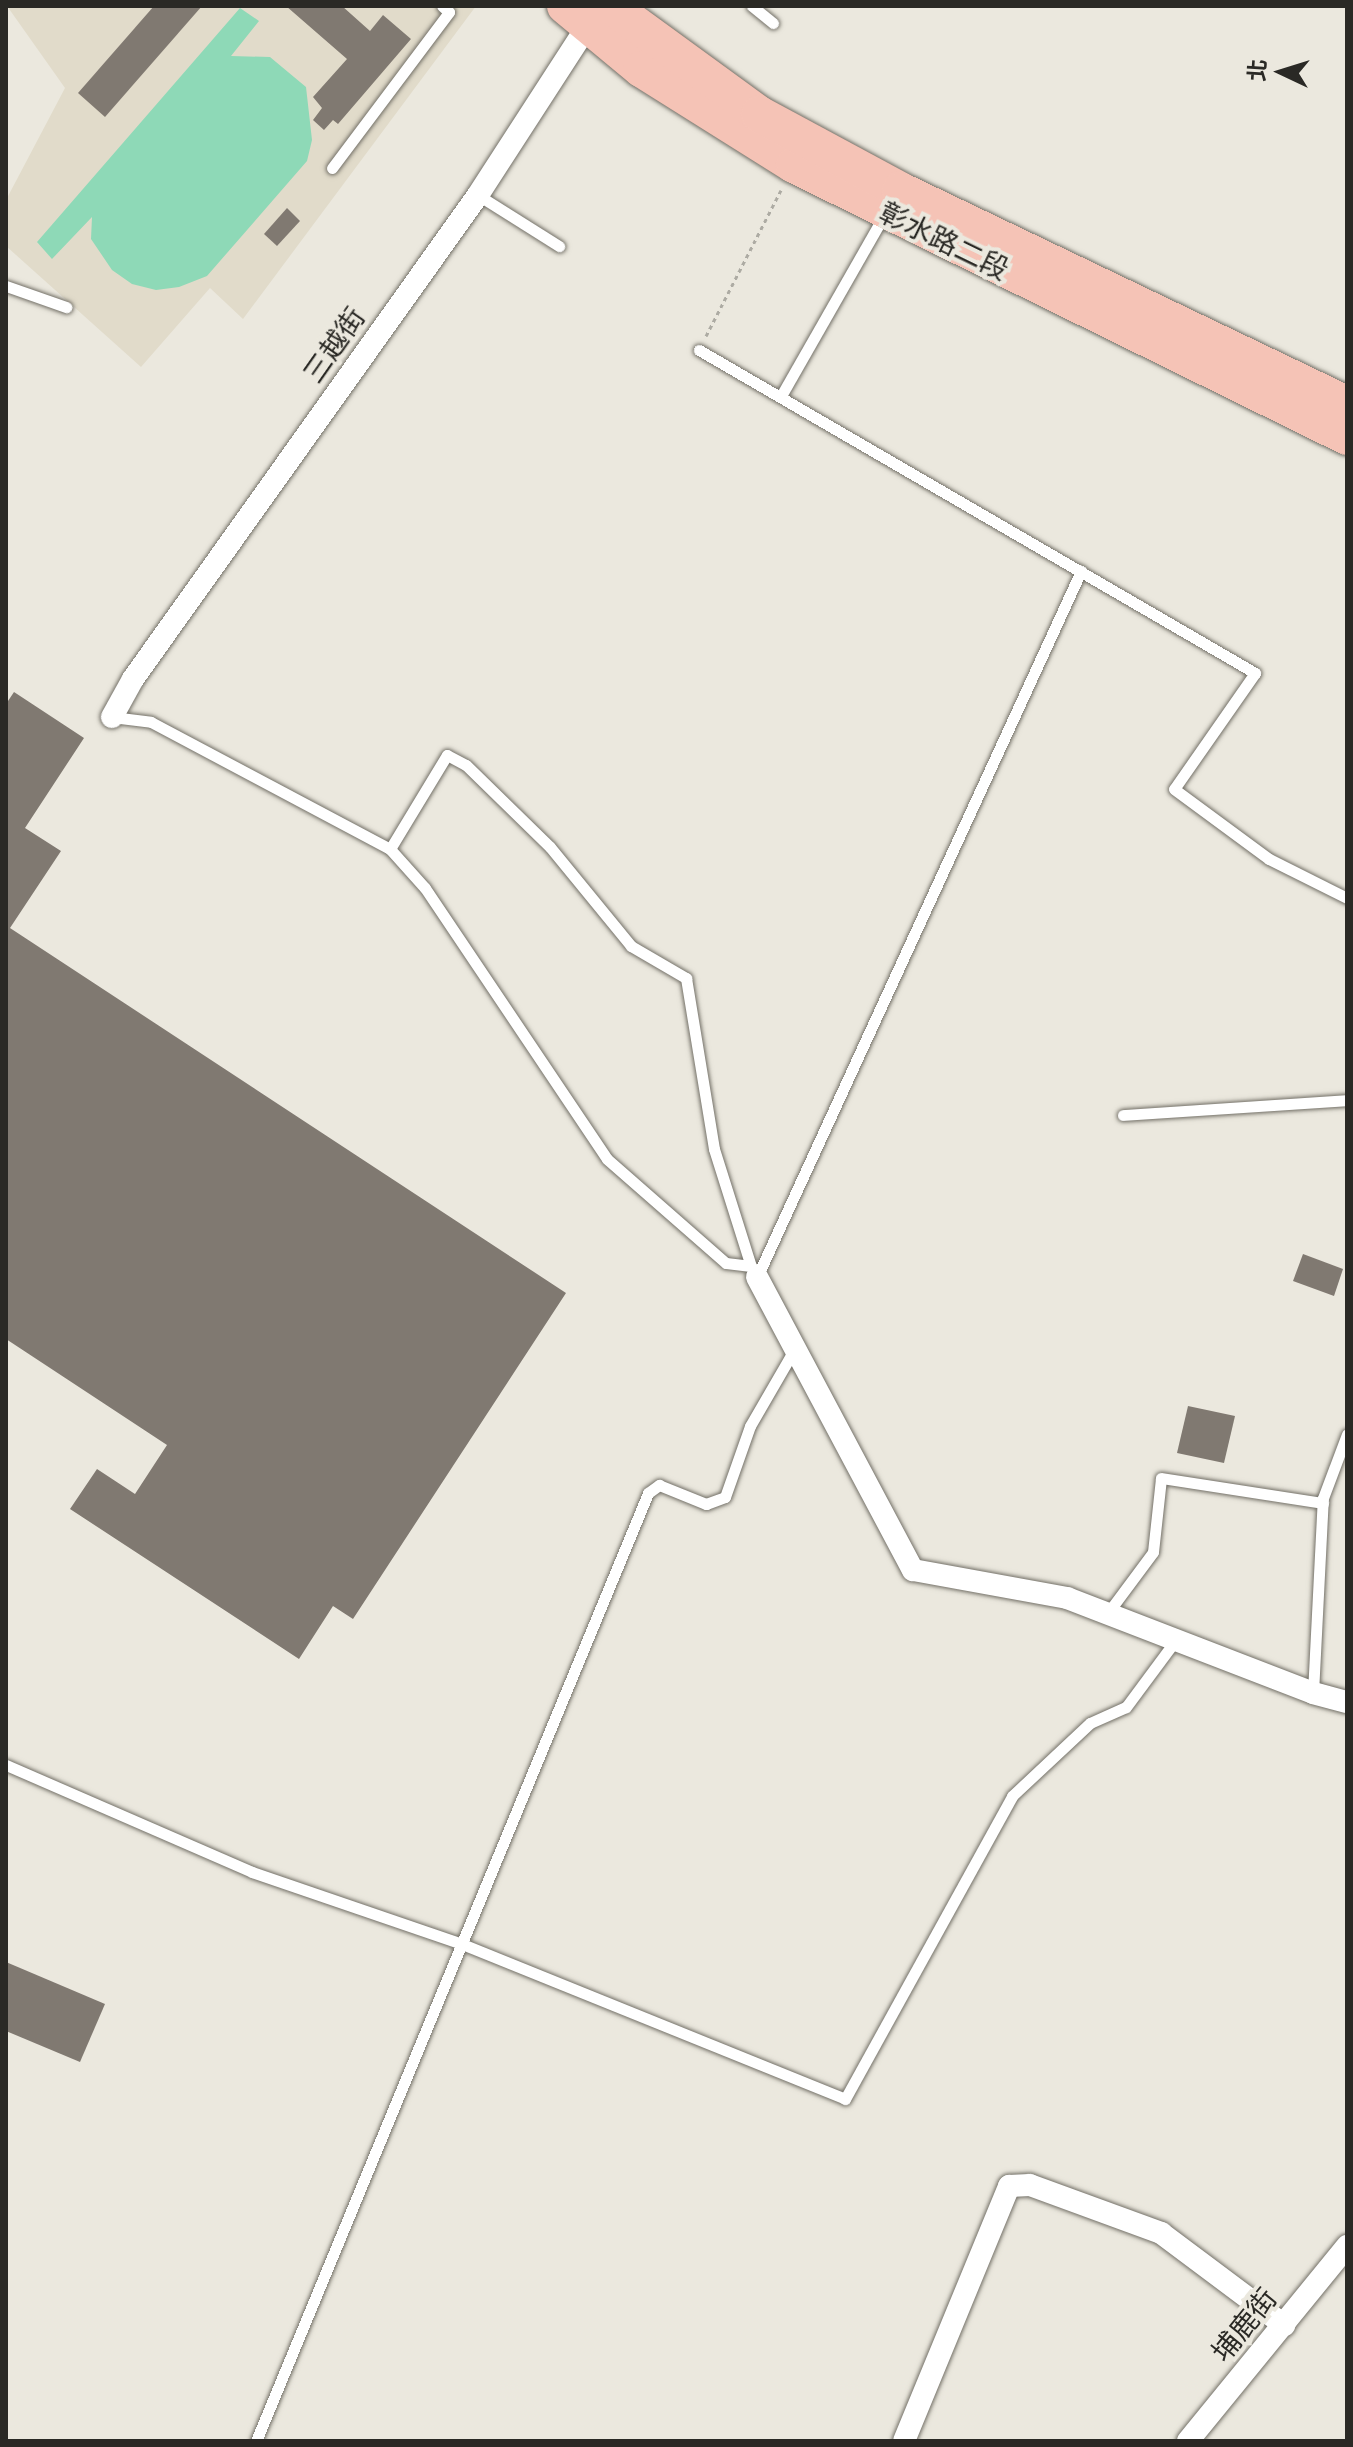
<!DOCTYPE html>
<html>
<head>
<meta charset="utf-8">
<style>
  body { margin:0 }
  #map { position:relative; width:1353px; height:2447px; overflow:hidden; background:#ebe8de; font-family:Ubuntu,"Noto Sans TC",sans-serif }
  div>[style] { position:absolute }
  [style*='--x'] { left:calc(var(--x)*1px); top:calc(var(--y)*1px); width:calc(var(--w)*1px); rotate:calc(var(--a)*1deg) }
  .built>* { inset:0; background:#e1dbca }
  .green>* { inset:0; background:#8ed9b7 }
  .building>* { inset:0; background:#807971 }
  .path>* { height:3px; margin-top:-1.5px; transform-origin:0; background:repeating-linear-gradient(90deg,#adaba3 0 4px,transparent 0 8px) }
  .roads { filter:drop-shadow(0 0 2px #737067) drop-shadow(0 0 2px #737067) }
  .lane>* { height:11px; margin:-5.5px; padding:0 5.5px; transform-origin:5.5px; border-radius:5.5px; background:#fff }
  .street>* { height:22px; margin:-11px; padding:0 11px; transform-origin:11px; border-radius:11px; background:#fff }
  .primary>* { height:36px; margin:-18px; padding:0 18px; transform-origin:18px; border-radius:18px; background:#f5c3b6 }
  span { translate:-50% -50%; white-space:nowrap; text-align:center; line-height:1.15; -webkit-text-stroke:8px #ebe8de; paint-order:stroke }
  .street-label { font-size:28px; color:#2a2925 }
  .frame { position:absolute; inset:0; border:8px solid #2a2925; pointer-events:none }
  .north { position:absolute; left:1241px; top:32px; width:80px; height:80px; -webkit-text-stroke:6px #ebe8de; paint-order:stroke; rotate:274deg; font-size:22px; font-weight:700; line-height:32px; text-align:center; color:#2a2925 }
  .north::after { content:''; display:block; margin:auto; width:28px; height:36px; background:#2a2925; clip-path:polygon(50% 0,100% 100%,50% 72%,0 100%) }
</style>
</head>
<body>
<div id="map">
  <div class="built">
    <div style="clip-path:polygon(7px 6px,476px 6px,243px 319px,210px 288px,141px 367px,6px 246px,6px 200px,65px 88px)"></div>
  </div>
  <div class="green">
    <div style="clip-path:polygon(240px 8px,259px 21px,231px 56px,270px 57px,306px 87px,312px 140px,307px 161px,207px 276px,179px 287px,156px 290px,132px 284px,112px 270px,91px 239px,92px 217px,52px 259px,37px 242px)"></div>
  </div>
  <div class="building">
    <div style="clip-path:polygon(154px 6px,202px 6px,105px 117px,78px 93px)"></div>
    <div style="clip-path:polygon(286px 6px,342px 6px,370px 31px,383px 15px,411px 39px,338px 124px,333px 120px,324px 130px,313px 120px,322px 108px,313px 97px,347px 59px)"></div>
    <div style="clip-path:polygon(287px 208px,300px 221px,277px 246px,264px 234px)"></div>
    <div style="clip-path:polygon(14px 692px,84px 738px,25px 828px,61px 851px,10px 928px,566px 1293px,353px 1619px,333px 1606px,299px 1659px,70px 1509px,97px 1469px,135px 1494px,167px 1445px,6px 1339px,6px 704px)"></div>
    <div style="clip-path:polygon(1303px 1254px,1343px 1269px,1334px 1296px,1293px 1281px)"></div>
    <div style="clip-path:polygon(1188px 1406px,1235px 1416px,1224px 1463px,1177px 1453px)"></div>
    <div style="clip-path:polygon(6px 1962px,105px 2004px,80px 2062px,6px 2031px)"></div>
  </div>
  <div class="path">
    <div style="--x:706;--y:336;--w:164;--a:-62.8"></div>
  </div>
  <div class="roads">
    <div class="lane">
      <div style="--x:752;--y:6;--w:27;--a:39"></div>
      <div style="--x:332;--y:168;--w:195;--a:-53.1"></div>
      <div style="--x:449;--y:12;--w:9;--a:-139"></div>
      <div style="--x:478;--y:195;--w:96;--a:32.2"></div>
      <div style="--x:6;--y:286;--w:64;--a:19.3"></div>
      <div style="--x:699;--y:350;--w:643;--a:30.15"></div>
      <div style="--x:1255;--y:673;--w:141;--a:124.9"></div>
      <div style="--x:1174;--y:789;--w:118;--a:36.4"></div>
      <div style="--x:1269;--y:859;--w:87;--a:26.6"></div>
      <div style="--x:781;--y:396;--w:210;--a:-60.3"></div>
      <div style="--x:112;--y:717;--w:39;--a:7"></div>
      <div style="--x:151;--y:722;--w:271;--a:28"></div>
      <div style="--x:390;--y:849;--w:52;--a:48.1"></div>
      <div style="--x:425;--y:888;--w:326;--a:56.1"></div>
      <div style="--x:607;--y:1159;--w:158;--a:41.2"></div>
      <div style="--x:726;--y:1263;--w:25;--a:7"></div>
      <div style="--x:751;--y:1266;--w:13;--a:61"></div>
      <div style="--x:390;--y:849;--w:110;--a:-58.8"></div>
      <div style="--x:447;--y:755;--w:21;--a:28"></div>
      <div style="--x:466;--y:765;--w:117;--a:44.3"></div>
      <div style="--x:550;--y:847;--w:128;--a:50.7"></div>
      <div style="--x:631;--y:946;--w:64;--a:30.2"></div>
      <div style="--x:686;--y:978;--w:173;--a:80.7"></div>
      <div style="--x:714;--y:1149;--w:123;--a:72.5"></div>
      <div style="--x:1123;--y:1115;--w:225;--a:-3.8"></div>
      <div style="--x:757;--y:1277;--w:777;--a:-65.35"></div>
      <div style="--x:1107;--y:1614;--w:77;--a:-53.4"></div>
      <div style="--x:1153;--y:1552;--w:74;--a:-83.8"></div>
      <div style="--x:1161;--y:1478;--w:164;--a:8.8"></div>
      <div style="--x:1313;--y:1693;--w:195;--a:-87.1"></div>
      <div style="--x:1323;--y:1498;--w:68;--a:-69.4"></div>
      <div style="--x:6;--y:1765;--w:268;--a:23.5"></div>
      <div style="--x:252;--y:1872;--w:222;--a:18.9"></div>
      <div style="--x:462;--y:1944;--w:413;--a:22"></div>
      <div style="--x:845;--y:2099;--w:346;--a:-61.1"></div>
      <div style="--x:1012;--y:1796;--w:107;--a:-43.1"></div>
      <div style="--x:1090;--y:1723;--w:39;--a:-24"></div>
      <div style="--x:1126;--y:1707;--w:82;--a:-53.4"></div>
      <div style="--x:256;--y:2441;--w:1026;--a:-67.53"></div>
      <div style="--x:648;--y:1493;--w:14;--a:-36"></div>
      <div style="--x:659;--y:1485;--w:51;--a:22"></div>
      <div style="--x:706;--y:1504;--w:20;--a:-20"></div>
      <div style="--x:725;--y:1497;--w:75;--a:-70.6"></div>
      <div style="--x:750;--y:1426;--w:88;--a:-59.9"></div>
    </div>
    <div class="street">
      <div style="--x:112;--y:717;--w:43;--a:-61.1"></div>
      <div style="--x:133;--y:679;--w:594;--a:-54.52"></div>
      <div style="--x:478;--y:195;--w:213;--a:-57.1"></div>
      <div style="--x:757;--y:1277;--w:332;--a:62"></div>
      <div style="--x:913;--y:1570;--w:157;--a:10.3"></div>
      <div style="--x:1067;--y:1598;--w:264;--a:21.1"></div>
      <div style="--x:1313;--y:1693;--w:35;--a:15"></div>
      <div style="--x:904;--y:2441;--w:276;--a:-67.6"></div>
      <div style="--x:1009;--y:2186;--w:21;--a:-3"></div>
      <div style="--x:1030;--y:2185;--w:140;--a:20.1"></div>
      <div style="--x:1161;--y:2233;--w:154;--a:36.8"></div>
      <div style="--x:1188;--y:2441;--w:252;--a:-50.8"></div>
    </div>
    <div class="primary">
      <div style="--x:565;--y:6;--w:99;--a:39.7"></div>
      <div style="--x:641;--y:69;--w:181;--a:32.1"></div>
      <div style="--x:794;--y:165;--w:616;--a:26.19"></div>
      <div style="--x:611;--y:6;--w:183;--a:36.1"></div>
      <div style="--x:759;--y:114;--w:160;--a:28.3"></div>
      <div style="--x:900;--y:190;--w:496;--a:25.6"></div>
    </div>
  </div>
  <div class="street-label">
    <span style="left:944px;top:241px;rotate:26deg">彰水路二段</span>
    <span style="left:334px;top:345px;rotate:-55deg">三越街</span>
    <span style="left:1244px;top:2325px;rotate:-51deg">埔鹿街</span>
  </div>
  <div class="frame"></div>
  <div class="north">北</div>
</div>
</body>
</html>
